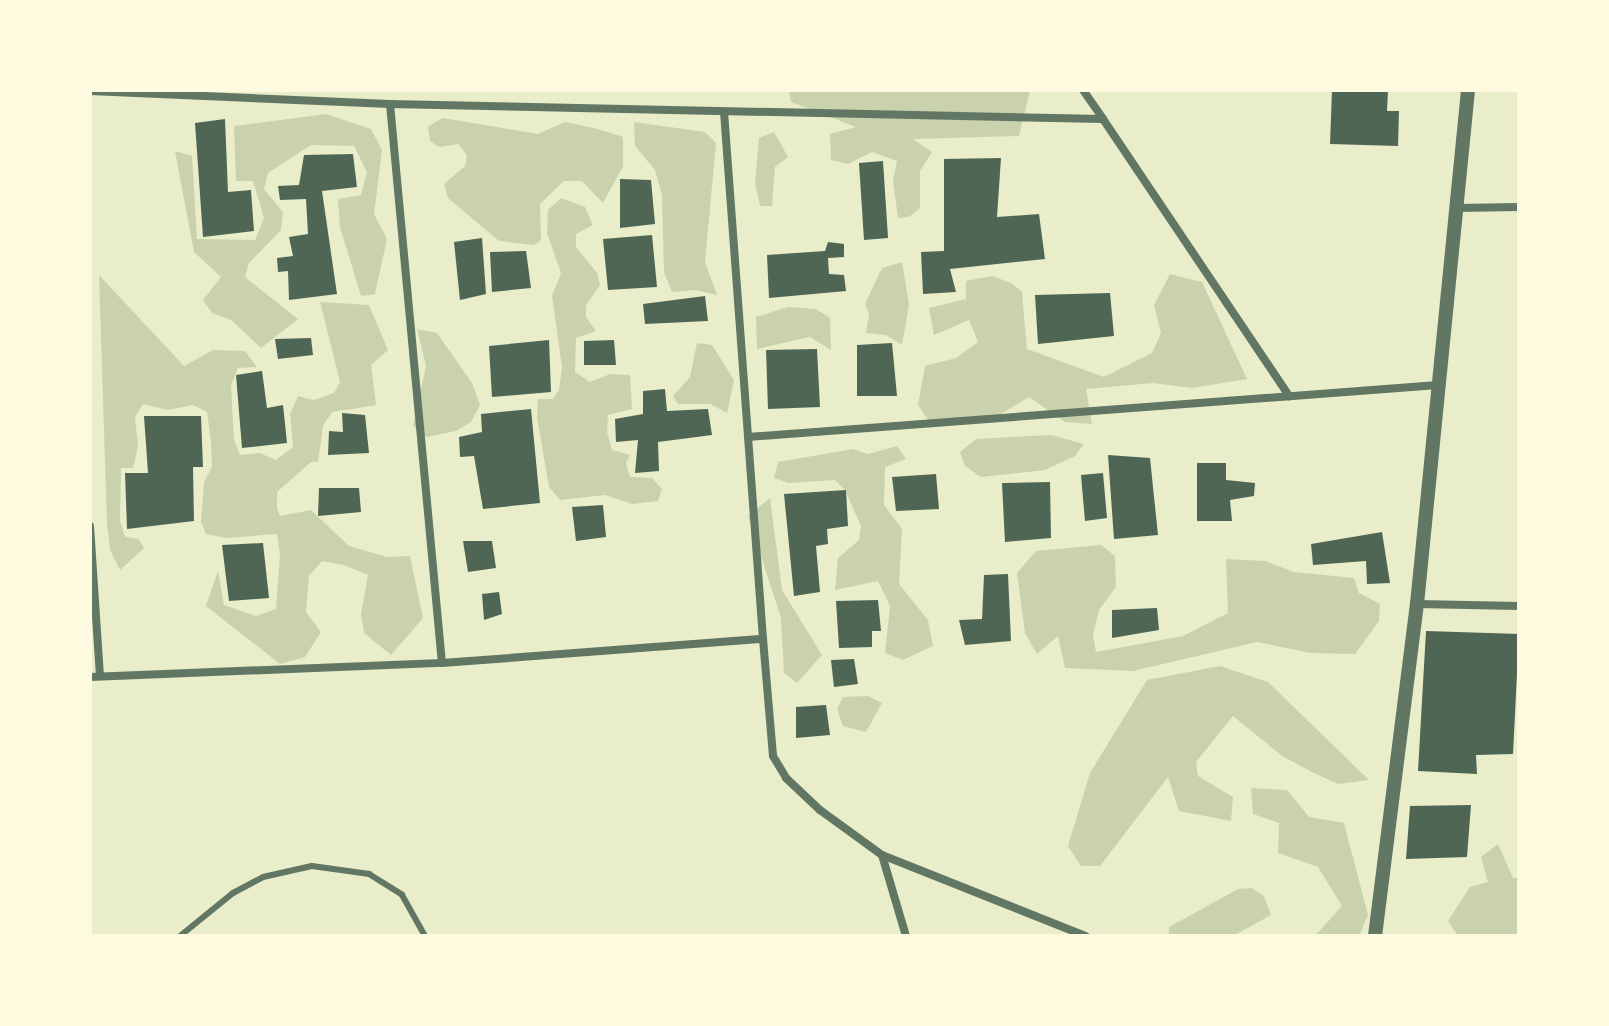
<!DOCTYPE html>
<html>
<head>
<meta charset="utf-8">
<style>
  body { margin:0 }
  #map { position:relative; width:1609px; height:1026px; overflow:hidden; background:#e9edc9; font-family:"Golos Text",sans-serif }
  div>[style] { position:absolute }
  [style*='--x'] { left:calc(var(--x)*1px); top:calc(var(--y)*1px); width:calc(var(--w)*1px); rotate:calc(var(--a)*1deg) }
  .green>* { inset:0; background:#cad2ad }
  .building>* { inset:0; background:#4f6655 }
  .service>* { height:6px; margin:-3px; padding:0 3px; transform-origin:3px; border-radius:3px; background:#617663 }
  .minor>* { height:8px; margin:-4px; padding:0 4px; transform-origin:4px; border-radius:4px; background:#617663 }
  .tertiary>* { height:14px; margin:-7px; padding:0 7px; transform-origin:7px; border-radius:7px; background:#617663 }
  span { translate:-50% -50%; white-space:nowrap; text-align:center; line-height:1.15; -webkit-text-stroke:6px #fefae0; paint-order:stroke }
  .frame { position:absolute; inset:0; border:92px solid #fefae0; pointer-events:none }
</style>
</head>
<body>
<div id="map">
  <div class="green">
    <div style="clip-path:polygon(789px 90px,1030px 90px,1019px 136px,913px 139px,932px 152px,920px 171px,920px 208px,909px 217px,898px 218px,893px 181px,897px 161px,872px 152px,848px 164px,831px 160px,830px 134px,856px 127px,791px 102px)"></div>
    <div style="clip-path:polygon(326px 114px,371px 129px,382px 150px,374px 214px,387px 239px,375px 294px,361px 296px,340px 227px,338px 199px,361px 195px,367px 172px,354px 146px,311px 145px,268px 173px,264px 189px,283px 212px,281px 230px,249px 263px,245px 277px,298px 319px,261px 348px,231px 320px,212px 313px,203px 300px,221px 277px,194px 252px,175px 151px,192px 156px,197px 239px,255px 240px,264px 218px,253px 181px,236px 181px,234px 126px)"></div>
    <div style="clip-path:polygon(443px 118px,538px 134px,565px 122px,594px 128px,623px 137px,623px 166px,603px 203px,582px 181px,564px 181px,540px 204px,541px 240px,534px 245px,499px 241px,448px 198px,444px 184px,465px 166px,467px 155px,458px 144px,439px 147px,430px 141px,428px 126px)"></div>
    <div style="clip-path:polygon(634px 122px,705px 132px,716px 143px,705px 262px,717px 295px,696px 290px,672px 292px,664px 272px,662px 195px,655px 170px,635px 146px)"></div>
    <div style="clip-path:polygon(774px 132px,788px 157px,775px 167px,772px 206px,760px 206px,755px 183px,759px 138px)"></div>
    <div style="clip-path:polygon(561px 198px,585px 207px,593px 225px,576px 234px,576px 247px,597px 273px,600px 285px,586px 305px,586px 317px,596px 331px,576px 338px,575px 372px,590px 382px,610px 374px,630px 375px,632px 409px,608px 415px,607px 432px,612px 450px,630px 455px,626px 463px,630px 477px,652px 478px,662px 489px,658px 501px,632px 504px,605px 495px,560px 500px,549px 487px,537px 417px,538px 399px,553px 399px,559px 390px,562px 367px,552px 296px,561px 273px,547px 233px,548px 210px)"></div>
    <div style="clip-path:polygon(902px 262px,909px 305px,902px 345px,886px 335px,866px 333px,869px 314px,865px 304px,882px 268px)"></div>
    <div style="clip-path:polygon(1170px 274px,1202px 282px,1247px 379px,1192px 388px,1153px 383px,1086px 389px,1092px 424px,1065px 422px,1029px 397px,989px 421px,930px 423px,918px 405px,925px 366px,956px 358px,978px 342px,969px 320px,934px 335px,929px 308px,966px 299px,966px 281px,992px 276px,1011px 283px,1022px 292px,1027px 349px,1104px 377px,1152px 353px,1161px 333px,1154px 305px)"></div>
    <div style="clip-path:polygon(99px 275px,184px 366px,213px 350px,245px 351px,257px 367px,238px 368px,231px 385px,234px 440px,240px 455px,260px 453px,276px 460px,293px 447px,290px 414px,298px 396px,314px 400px,334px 393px,340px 382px,320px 302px,369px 305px,388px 350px,371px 365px,376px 405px,332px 412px,323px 426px,318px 462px,311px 462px,277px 492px,277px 508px,280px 516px,311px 510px,349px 546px,387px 557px,410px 556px,423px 618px,391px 655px,364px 633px,361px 614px,368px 575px,344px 565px,322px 561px,309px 576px,306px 612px,321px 632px,305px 657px,280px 664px,206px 606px,218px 571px,224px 605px,256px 616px,276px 609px,280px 555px,277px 534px,226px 538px,206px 534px,201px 522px,204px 482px,212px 467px,211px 441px,207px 412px,193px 405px,168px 410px,143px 404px,135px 417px,138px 447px,133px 468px,121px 468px,120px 521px,125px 537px,139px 539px,144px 548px,120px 570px,110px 550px,107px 523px)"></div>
    <div style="clip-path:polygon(788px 307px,816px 309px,830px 318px,831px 350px,810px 337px,757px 349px,756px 317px)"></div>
    <div style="clip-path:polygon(417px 329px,437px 333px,472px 383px,480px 405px,471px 422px,456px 431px,427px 437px,413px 426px,426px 366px)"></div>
    <div style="clip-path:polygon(697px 343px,712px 345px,734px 380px,727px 413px,710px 404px,678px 404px,673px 396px,690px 377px)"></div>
    <div style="clip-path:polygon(1051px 435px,1084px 444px,1075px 456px,1045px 470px,981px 477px,965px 466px,960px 452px,976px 439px)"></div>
    <div style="clip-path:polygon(897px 446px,906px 459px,885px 467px,884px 505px,902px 529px,899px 584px,928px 620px,933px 646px,903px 660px,885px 653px,890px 606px,878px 581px,835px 590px,838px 558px,859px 540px,861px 526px,845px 490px,835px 480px,788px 483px,774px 478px,778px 462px,853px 449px,868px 454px)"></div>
    <div style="clip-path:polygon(770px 498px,782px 590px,822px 655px,797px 683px,784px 673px,781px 618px,748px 516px)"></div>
    <div style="clip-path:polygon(1101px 545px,1115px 556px,1116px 587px,1099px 610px,1093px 635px,1096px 652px,1183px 636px,1228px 613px,1226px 559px,1265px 561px,1294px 572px,1354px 578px,1359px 593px,1380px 604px,1379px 621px,1355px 654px,1311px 653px,1257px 642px,1133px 671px,1065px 668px,1058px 636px,1037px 654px,1025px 633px,1017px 573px,1036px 551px)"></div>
    <div style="clip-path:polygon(1220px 666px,1268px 682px,1369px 780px,1338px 784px,1314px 773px,1282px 756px,1233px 716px,1196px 762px,1198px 776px,1233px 797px,1231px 821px,1179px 811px,1168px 777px,1100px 866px,1081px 866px,1068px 846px,1090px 773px,1147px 680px)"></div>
    <div style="clip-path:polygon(868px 696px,882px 703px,866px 732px,843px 726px,837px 709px,843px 697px)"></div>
    <div style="clip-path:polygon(1251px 788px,1287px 790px,1309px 817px,1344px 823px,1368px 915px,1359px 936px,1315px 936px,1342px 906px,1318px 867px,1278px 853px,1279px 823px,1253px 814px)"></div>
    <div style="clip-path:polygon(1498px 844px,1513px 878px,1519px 878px,1519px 936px,1458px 936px,1448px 921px,1470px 887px,1488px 882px,1481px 857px)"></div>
    <div style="clip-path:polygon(1252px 888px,1264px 896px,1271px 915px,1233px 936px,1169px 936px,1169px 927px,1238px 889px)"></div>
  </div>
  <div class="building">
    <div style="clip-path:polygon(1332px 90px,1388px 90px,1387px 111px,1399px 111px,1398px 146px,1330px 144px)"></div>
    <div style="clip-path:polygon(225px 119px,228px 192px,251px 190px,254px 231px,203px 237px,195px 123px)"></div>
    <div style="clip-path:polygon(353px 154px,357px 187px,322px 191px,337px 294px,289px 300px,288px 271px,278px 272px,277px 258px,293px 256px,289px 237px,308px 234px,306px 199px,280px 200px,278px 186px,299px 185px,304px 155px)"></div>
    <div style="clip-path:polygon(1001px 158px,997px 217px,1039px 214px,1045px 259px,950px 269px,956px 292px,923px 294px,921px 252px,944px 251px,944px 159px)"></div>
    <div style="clip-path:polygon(883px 161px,888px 238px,864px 240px,859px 163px)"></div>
    <div style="clip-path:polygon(620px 179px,651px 180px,655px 224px,620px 228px)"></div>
    <div style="clip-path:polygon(652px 235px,657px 287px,608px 290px,603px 239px)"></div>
    <div style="clip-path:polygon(482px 238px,486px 294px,460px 300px,454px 242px)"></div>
    <div style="clip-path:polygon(828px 242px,844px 244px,844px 257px,828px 258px,829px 274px,844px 275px,846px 291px,769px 298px,767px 255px,825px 251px)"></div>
    <div style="clip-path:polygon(526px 251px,531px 288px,492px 292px,490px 252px)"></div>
    <div style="clip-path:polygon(1110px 293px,1114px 336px,1038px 344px,1035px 295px)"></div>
    <div style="clip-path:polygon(705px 296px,708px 321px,645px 324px,643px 304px)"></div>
    <div style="clip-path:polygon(311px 338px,313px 355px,278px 359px,275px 339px)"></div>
    <div style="clip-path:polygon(549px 340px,551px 392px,492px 397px,489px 346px)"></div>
    <div style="clip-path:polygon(614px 340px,616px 365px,584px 365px,584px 341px)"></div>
    <div style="clip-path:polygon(892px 343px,897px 396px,857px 396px,857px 345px)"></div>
    <div style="clip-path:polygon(817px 349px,820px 407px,768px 409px,766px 350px)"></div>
    <div style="clip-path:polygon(262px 371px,267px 408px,283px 405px,287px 443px,242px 448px,236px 375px)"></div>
    <div style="clip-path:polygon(665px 389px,667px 411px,708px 409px,712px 435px,658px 442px,659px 471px,635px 473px,638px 440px,616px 442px,615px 419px,643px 414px,643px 391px)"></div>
    <div style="clip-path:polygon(531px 409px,540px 503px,483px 509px,474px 456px,460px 457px,459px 437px,482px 432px,481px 414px)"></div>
    <div style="clip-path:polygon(342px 413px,365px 415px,369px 453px,328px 455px,329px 431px,343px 432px)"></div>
    <div style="clip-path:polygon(144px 416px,201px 416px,203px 467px,193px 467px,194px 521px,127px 529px,125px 473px,148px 473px)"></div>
    <div style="clip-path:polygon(1108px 455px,1150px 458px,1158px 535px,1114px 539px)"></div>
    <div style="clip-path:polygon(1197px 463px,1226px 463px,1226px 480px,1255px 483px,1254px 496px,1230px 500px,1232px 521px,1197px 521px)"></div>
    <div style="clip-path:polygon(1103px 473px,1107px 518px,1085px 521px,1081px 475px)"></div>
    <div style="clip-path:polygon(936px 474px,939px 509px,896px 511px,892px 477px)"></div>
    <div style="clip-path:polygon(1050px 482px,1051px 538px,1005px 542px,1002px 483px)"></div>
    <div style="clip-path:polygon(319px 488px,359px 488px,361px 512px,318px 516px)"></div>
    <div style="clip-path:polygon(846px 490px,848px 526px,827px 529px,828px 544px,816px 546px,820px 592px,794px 596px,784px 494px)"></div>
    <div style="clip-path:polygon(603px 505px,606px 537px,576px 541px,572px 507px)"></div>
    <div style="clip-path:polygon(1382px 532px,1390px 583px,1367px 584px,1366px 561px,1313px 565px,1311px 544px)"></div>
    <div style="clip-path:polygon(463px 541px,492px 541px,496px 568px,468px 572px)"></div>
    <div style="clip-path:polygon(263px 543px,269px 598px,229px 601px,222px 545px)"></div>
    <div style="clip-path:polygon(1008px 574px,1011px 641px,965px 645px,959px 620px,982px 619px,984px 575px)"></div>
    <div style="clip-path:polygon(499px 592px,502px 614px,484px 620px,482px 594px)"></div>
    <div style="clip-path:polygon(878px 600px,881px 631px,872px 631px,872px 647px,839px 648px,836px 601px)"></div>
    <div style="clip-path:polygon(1157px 608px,1159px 630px,1112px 638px,1112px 610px)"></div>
    <div style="clip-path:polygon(1426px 631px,1519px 634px,1513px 754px,1476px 755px,1477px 774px,1418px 771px)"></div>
    <div style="clip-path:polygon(854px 659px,858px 684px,834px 687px,831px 660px)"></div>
    <div style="clip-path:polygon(826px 705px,830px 735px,796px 738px,796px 707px)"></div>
    <div style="clip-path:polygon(1471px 805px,1467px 857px,1406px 859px,1410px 806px)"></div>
  </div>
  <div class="service">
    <div style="--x:180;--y:936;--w:68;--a:-39.1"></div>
    <div style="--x:233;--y:893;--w:34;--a:-28"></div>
    <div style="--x:263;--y:877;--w:50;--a:-12.7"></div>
    <div style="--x:312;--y:866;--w:58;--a:8"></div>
    <div style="--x:369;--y:874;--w:39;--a:32"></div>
    <div style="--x:402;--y:895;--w:47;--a:60.7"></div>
  </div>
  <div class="minor">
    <div style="--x:1083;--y:90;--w:35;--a:55"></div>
    <div style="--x:90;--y:91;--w:300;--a:2.5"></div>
    <div style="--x:390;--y:104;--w:713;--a:1.21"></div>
    <div style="--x:1103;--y:119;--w:334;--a:56.1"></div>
    <div style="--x:390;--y:104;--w:561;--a:84.69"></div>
    <div style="--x:1457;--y:208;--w:62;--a:-0.9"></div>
    <div style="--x:748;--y:437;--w:692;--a:-4.31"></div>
    <div style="--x:90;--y:526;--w:150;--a:86.2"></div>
    <div style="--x:1417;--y:604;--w:102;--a:1.1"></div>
    <div style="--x:763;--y:639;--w:117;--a:85.1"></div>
    <div style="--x:773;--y:756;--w:26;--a:59"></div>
    <div style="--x:786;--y:778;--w:47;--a:43.3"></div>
    <div style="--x:820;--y:810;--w:77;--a:36"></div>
    <div style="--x:882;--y:855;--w:219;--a:21.7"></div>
    <div style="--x:90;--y:677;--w:352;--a:-2.3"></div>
    <div style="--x:442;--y:663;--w:322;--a:-4.3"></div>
    <div style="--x:763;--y:639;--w:528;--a:-94.23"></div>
    <div style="--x:882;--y:855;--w:84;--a:73.5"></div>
  </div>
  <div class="tertiary">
    <div style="--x:1375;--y:936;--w:335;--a:-82.8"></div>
    <div style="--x:1417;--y:604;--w:517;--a:-84.33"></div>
  </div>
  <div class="frame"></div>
</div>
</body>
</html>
